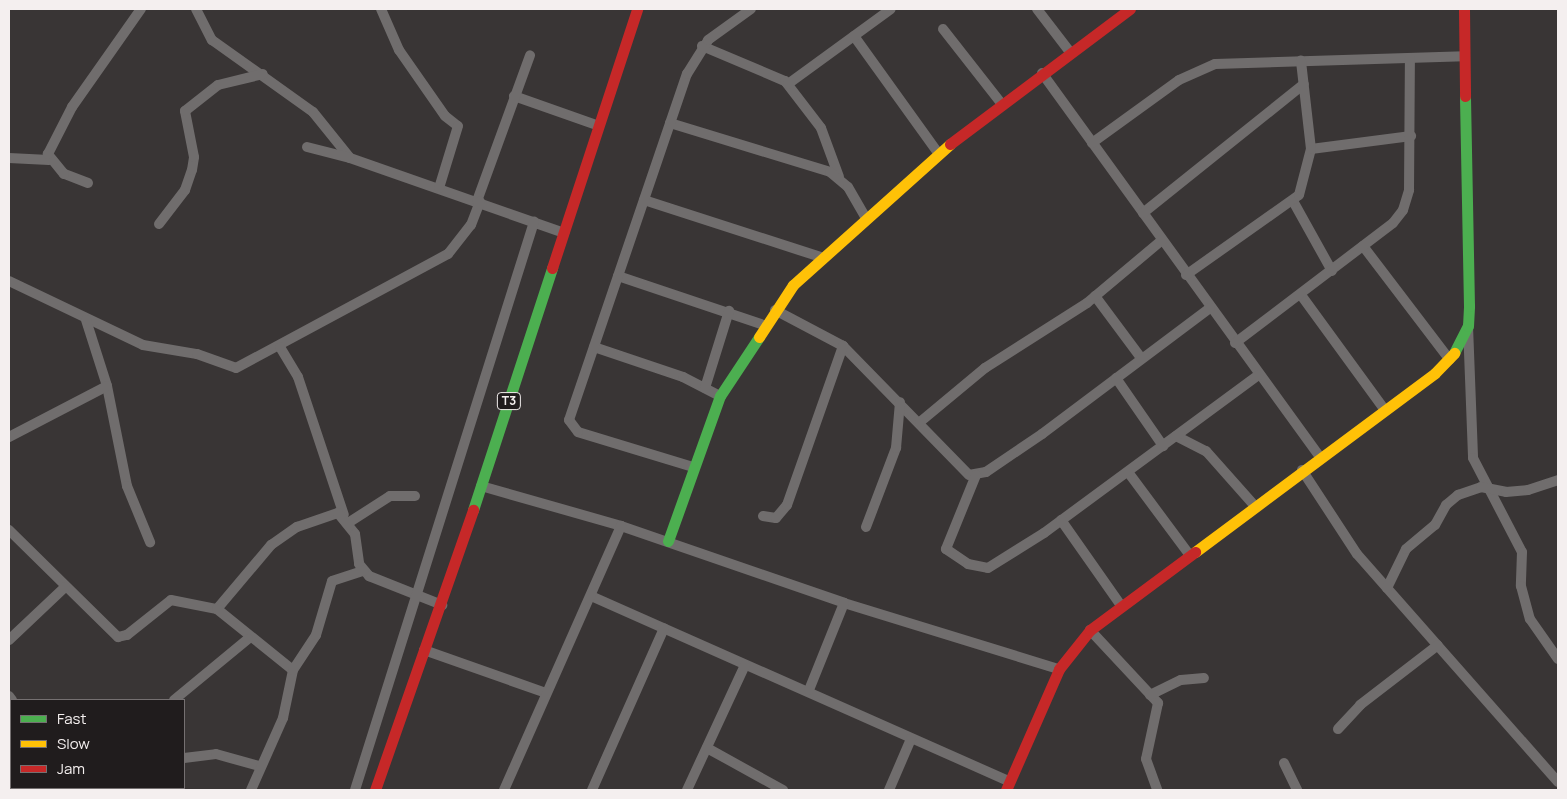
<!DOCTYPE html>
<html>
<head>
<meta charset="utf-8">
<style>
  body { margin:0 }
  #map { position:relative; width:1567px; height:799px; overflow:hidden; background:#393535; font-family:Manrope,sans-serif }
  div>[style] { position:absolute }
  [style*='--x'] { left:calc(var(--x)*1px); top:calc(var(--y)*1px); width:calc(var(--w)*1px); rotate:calc(var(--a)*1deg) }
  .street>* { height:10px; margin:-5px; padding:0 5px; transform-origin:5px; border-radius:5px; background:#706d6d }
  .fast>* { height:11px; margin:-5.5px; padding:0 5.5px; transform-origin:5.5px; border-radius:5.5px; background:#4caf50 }
  .slow>* { height:11px; margin:-5.5px; padding:0 5.5px; transform-origin:5.5px; border-radius:5.5px; background:#ffc107 }
  .jam>* { height:11px; margin:-5.5px; padding:0 5.5px; transform-origin:5.5px; border-radius:5.5px; background:#c62828 }
  span { translate:-50% -50%; white-space:nowrap; text-align:center; line-height:1.15; -webkit-text-stroke:5px #201c1d; paint-order:stroke }
  .shield-label span { padding:1px 4px; background:#201c1d; border:1px solid; border-radius:4px; -webkit-text-stroke-width:0 }
  .shield-label { font-size:12px; color:#f4efef; font-weight:700 }
  .frame { position:absolute; inset:0; border:10px solid #f4efef; pointer-events:none }
  .legend { position:absolute; left:10px; top:699px; width:175px; height:90px; box-sizing:border-box; background:#201c1d; border:1px solid #757071; margin:0; padding:6px 9px; list-style:none; font-size:15px; color:#f4efef }
  .legend li { display:flex; align-items:center; gap:10px; height:25px }
  .legend b { width:25px; border:1px solid #757071 }
</style>
</head>
<body>
<div id="map">
  <div class="street">
    <div style="--x:196;--y:9;--w:35;--a:63"></div>
    <div style="--x:212;--y:40;--w:124;--a:35.5"></div>
    <div style="--x:313;--y:112;--w:59;--a:51.2"></div>
    <div style="--x:350;--y:158;--w:227;--a:19.3"></div>
    <div style="--x:381;--y:9;--w:45;--a:66.3"></div>
    <div style="--x:399;--y:50;--w:80;--a:55.1"></div>
    <div style="--x:445;--y:116;--w:16;--a:38"></div>
    <div style="--x:458;--y:126;--w:65;--a:107"></div>
    <div style="--x:1037;--y:9;--w:54;--a:52.5"></div>
    <div style="--x:943;--y:29;--w:94;--a:51.9"></div>
    <div style="--x:854;--y:36;--w:144;--a:54.3"></div>
    <div style="--x:702;--y:46;--w:90;--a:22.9"></div>
    <div style="--x:785;--y:81;--w:59;--a:52.5"></div>
    <div style="--x:821;--y:128;--w:52;--a:69.8"></div>
    <div style="--x:1042;--y:73;--w:473;--a:54.1"></div>
    <div style="--x:788;--y:84;--w:127;--a:-36.1"></div>
    <div style="--x:514;--y:96;--w:90;--a:19.4"></div>
    <div style="--x:670;--y:123;--w:167;--a:17"></div>
    <div style="--x:830;--y:172;--w:23;--a:40"></div>
    <div style="--x:848;--y:187;--w:34;--a:60"></div>
    <div style="--x:1092;--y:143;--w:107;--a:-35.9"></div>
    <div style="--x:1179;--y:80;--w:39;--a:-24"></div>
    <div style="--x:1215;--y:64;--w:249;--a:-1.8"></div>
    <div style="--x:307;--y:147;--w:44;--a:14.3"></div>
    <div style="--x:1311;--y:149;--w:101;--a:-7.4"></div>
    <div style="--x:9;--y:158;--w:40;--a:2.9"></div>
    <div style="--x:88;--y:183;--w:26;--a:-159"></div>
    <div style="--x:64;--y:174;--w:26;--a:-129"></div>
    <div style="--x:48;--y:154;--w:53;--a:-62.9"></div>
    <div style="--x:72;--y:107;--w:120;--a:-54.9"></div>
    <div style="--x:644;--y:200;--w:185;--a:17.9"></div>
    <div style="--x:477;--y:201;--w:155;--a:-70"></div>
    <div style="--x:1293;--y:201;--w:80;--a:60.9"></div>
    <div style="--x:1143;--y:213;--w:206;--a:-38.7"></div>
    <div style="--x:159;--y:224;--w:43;--a:-52.6"></div>
    <div style="--x:185;--y:190;--w:21;--a:-71"></div>
    <div style="--x:192;--y:170;--w:13;--a:-81"></div>
    <div style="--x:194;--y:157;--w:47;--a:-101.1"></div>
    <div style="--x:185;--y:111;--w:42;--a:-38.2"></div>
    <div style="--x:218;--y:85;--w:46;--a:-13.7"></div>
    <div style="--x:1363;--y:246;--w:143;--a:52.7"></div>
    <div style="--x:1186;--y:275;--w:138;--a:-35.3"></div>
    <div style="--x:1299;--y:195;--w:48;--a:-75.4"></div>
    <div style="--x:1311;--y:149;--w:89;--a:-96.5"></div>
    <div style="--x:618;--y:276;--w:154;--a:18.6"></div>
    <div style="--x:9;--y:281;--w:148;--a:25.5"></div>
    <div style="--x:143;--y:345;--w:55;--a:9.5"></div>
    <div style="--x:197;--y:354;--w:41;--a:19.7"></div>
    <div style="--x:236;--y:368;--w:241;--a:-28.3"></div>
    <div style="--x:448;--y:254;--w:37;--a:-52"></div>
    <div style="--x:471;--y:225;--w:25;--a:-69"></div>
    <div style="--x:1301;--y:295;--w:142;--a:53.9"></div>
    <div style="--x:1095;--y:296;--w:77;--a:53.4"></div>
    <div style="--x:775;--y:310;--w:77;--a:27.9"></div>
    <div style="--x:843;--y:346;--w:180;--a:45.7"></div>
    <div style="--x:969;--y:475;--w:17;--a:-10"></div>
    <div style="--x:986;--y:472;--w:68;--a:-34.2"></div>
    <div style="--x:1042;--y:434;--w:210;--a:-36.9"></div>
    <div style="--x:86;--y:320;--w:69;--a:72.3"></div>
    <div style="--x:107;--y:386;--w:102;--a:78.7"></div>
    <div style="--x:127;--y:486;--w:61;--a:67.7"></div>
    <div style="--x:1468;--y:326;--w:132;--a:87.8"></div>
    <div style="--x:1473;--y:458;--w:106;--a:62.5"></div>
    <div style="--x:1522;--y:552;--w:34;--a:92"></div>
    <div style="--x:1521;--y:586;--w:34;--a:75"></div>
    <div style="--x:1530;--y:619;--w:49;--a:55"></div>
    <div style="--x:1235;--y:343;--w:198;--a:-37.2"></div>
    <div style="--x:1393;--y:223;--w:16;--a:-52"></div>
    <div style="--x:1403;--y:210;--w:21;--a:-73"></div>
    <div style="--x:1409;--y:190;--w:132;--a:-89.6"></div>
    <div style="--x:280;--y:347;--w:35;--a:59"></div>
    <div style="--x:298;--y:377;--w:145;--a:71.6"></div>
    <div style="--x:594;--y:347;--w:94;--a:18.6"></div>
    <div style="--x:683;--y:377;--w:42;--a:27.2"></div>
    <div style="--x:1116;--y:378;--w:83;--a:55.3"></div>
    <div style="--x:705;--y:388;--w:81;--a:-72.7"></div>
    <div style="--x:920;--y:422;--w:85;--a:-39.7"></div>
    <div style="--x:985;--y:368;--w:121;--a:-32.5"></div>
    <div style="--x:1087;--y:303;--w:98;--a:-40"></div>
    <div style="--x:1176;--y:436;--w:34;--a:27"></div>
    <div style="--x:1206;--y:451;--w:72;--a:48.4"></div>
    <div style="--x:9;--y:437;--w:110;--a:-27.5"></div>
    <div style="--x:693;--y:467;--w:120;--a:-163.1"></div>
    <div style="--x:578;--y:432;--w:15;--a:-127"></div>
    <div style="--x:569;--y:420;--w:366;--a:-71.2"></div>
    <div style="--x:687;--y:74;--w:40;--a:-58"></div>
    <div style="--x:708;--y:40;--w:53;--a:-35.8"></div>
    <div style="--x:1302;--y:470;--w:100;--a:56.8"></div>
    <div style="--x:1357;--y:554;--w:304;--a:48.6"></div>
    <div style="--x:1128;--y:472;--w:102;--a:53.4"></div>
    <div style="--x:976;--y:475;--w:80;--a:112.1"></div>
    <div style="--x:946;--y:549;--w:27;--a:34"></div>
    <div style="--x:968;--y:564;--w:20;--a:11"></div>
    <div style="--x:988;--y:568;--w:66;--a:-32"></div>
    <div style="--x:1044;--y:533;--w:266;--a:-36.4"></div>
    <div style="--x:481;--y:486;--w:146;--a:15.9"></div>
    <div style="--x:621;--y:526;--w:236;--a:19"></div>
    <div style="--x:844;--y:603;--w:225;--a:17.1"></div>
    <div style="--x:763;--y:516;--w:13;--a:9"></div>
    <div style="--x:776;--y:518;--w:17;--a:-50"></div>
    <div style="--x:787;--y:505;--w:169;--a:-70.6"></div>
    <div style="--x:1061;--y:520;--w:103;--a:54.9"></div>
    <div style="--x:348;--y:523;--w:50;--a:-32.7"></div>
    <div style="--x:390;--y:496;--w:25;--a:0"></div>
    <div style="--x:866;--y:527;--w:85;--a:-69.2"></div>
    <div style="--x:896;--y:448;--w:46;--a:-85"></div>
    <div style="--x:9;--y:530;--w:153;--a:44.5"></div>
    <div style="--x:118;--y:637;--w:9;--a:-13"></div>
    <div style="--x:127;--y:635;--w:56;--a:-38.5"></div>
    <div style="--x:171;--y:600;--w:47;--a:11.1"></div>
    <div style="--x:217;--y:609;--w:84;--a:-49.8"></div>
    <div style="--x:271;--y:545;--w:32;--a:-35"></div>
    <div style="--x:297;--y:527;--w:43;--a:-18.9"></div>
    <div style="--x:338;--y:513;--w:27;--a:51"></div>
    <div style="--x:355;--y:534;--w:30;--a:82"></div>
    <div style="--x:359;--y:564;--w:16;--a:50"></div>
    <div style="--x:369;--y:576;--w:79;--a:21.7"></div>
    <div style="--x:1387;--y:588;--w:43;--a:-64"></div>
    <div style="--x:1406;--y:549;--w:38;--a:-40"></div>
    <div style="--x:1435;--y:525;--w:23;--a:-61"></div>
    <div style="--x:1446;--y:505;--w:16;--a:-40"></div>
    <div style="--x:1458;--y:495;--w:24;--a:-19"></div>
    <div style="--x:1481;--y:487;--w:25;--a:11"></div>
    <div style="--x:1506;--y:492;--w:22;--a:-5"></div>
    <div style="--x:1528;--y:490;--w:32;--a:-18"></div>
    <div style="--x:591;--y:596;--w:458;--a:23.9"></div>
    <div style="--x:217;--y:609;--w:97;--a:38.8"></div>
    <div style="--x:1090;--y:630;--w:100;--a:47"></div>
    <div style="--x:1158;--y:703;--w:57;--a:102.1"></div>
    <div style="--x:1146;--y:759;--w:33;--a:70"></div>
    <div style="--x:9;--y:640;--w:77;--a:-43.4"></div>
    <div style="--x:424;--y:650;--w:129;--a:19.4"></div>
    <div style="--x:809;--y:690;--w:94;--a:-68.1"></div>
    <div style="--x:1150;--y:695;--w:34;--a:-26"></div>
    <div style="--x:1181;--y:680;--w:23;--a:-5"></div>
    <div style="--x:9;--y:696;--w:5;--a:53"></div>
    <div style="--x:174;--y:700;--w:96;--a:-39.5"></div>
    <div style="--x:1338;--y:729;--w:33;--a:-47"></div>
    <div style="--x:1360;--y:705;--w:98;--a:-37.6"></div>
    <div style="--x:707;--y:748;--w:87;--a:28.9"></div>
    <div style="--x:9;--y:756;--w:4;--a:-56"></div>
    <div style="--x:184;--y:758;--w:32;--a:-7"></div>
    <div style="--x:216;--y:754;--w:45;--a:15.6"></div>
    <div style="--x:1284;--y:763;--w:30;--a:64"></div>
    <div style="--x:9;--y:766;--w:2;--a:27"></div>
    <div style="--x:38;--y:788;--w:3;--a:45"></div>
    <div style="--x:124;--y:788;--w:2;--a:63"></div>
    <div style="--x:141;--y:790;--w:4;--a:-27"></div>
    <div style="--x:251;--y:790;--w:79;--a:-66"></div>
    <div style="--x:283;--y:718;--w:49;--a:-78.2"></div>
    <div style="--x:293;--y:670;--w:42;--a:-56.7"></div>
    <div style="--x:316;--y:635;--w:56;--a:-73.5"></div>
    <div style="--x:332;--y:581;--w:33;--a:-18"></div>
    <div style="--x:355;--y:790;--w:596;--a:-72.51"></div>
    <div style="--x:504;--y:790;--w:289;--a:-66.1"></div>
    <div style="--x:592;--y:790;--w:177;--a:-66"></div>
    <div style="--x:687;--y:790;--w:138;--a:-65.1"></div>
    <div style="--x:889;--y:790;--w:56;--a:-66.7"></div>
  </div>
  <div class="fast">
    <div style="--x:1454;--y:353;--w:30;--a:-63"></div>
    <div style="--x:1468;--y:326;--w:20;--a:-87"></div>
    <div style="--x:1469;--y:306;--w:210;--a:-91.1"></div>
    <div style="--x:473;--y:510;--w:255;--a:-71.9"></div>
    <div style="--x:668;--y:541;--w:154;--a:-70.3"></div>
    <div style="--x:720;--y:396;--w:71;--a:-56.5"></div>
  </div>
  <div class="slow">
    <div style="--x:759;--y:337;--w:62;--a:-56.8"></div>
    <div style="--x:793;--y:285;--w:211;--a:-41.9"></div>
    <div style="--x:1195;--y:552;--w:299;--a:-36.7"></div>
    <div style="--x:1435;--y:373;--w:28;--a:-46"></div>
  </div>
  <div class="jam">
    <div style="--x:1464;--y:9;--w:87;--a:89.3"></div>
    <div style="--x:950;--y:144;--w:225;--a:-36.9"></div>
    <div style="--x:552;--y:268;--w:273;--a:-71.8"></div>
    <div style="--x:375;--y:790;--w:297;--a:-70.7"></div>
    <div style="--x:1006;--y:790;--w:132;--a:-66.3"></div>
    <div style="--x:1059;--y:669;--w:50;--a:-51.5"></div>
    <div style="--x:1090;--y:630;--w:131;--a:-36.6"></div>
  </div>
  <div class="shield-label">
    <span style="left:509px;top:401px">T3</span>
  </div>
  <div class="frame"></div>
  <ul class="legend">
  <li><b style="height:6px;background:#4caf50"></b>Fast</li>
  <li><b style="height:6px;background:#ffc107"></b>Slow</li>
  <li><b style="height:6px;background:#c62828"></b>Jam</li>
  </ul>
</div>
</body>
</html>
